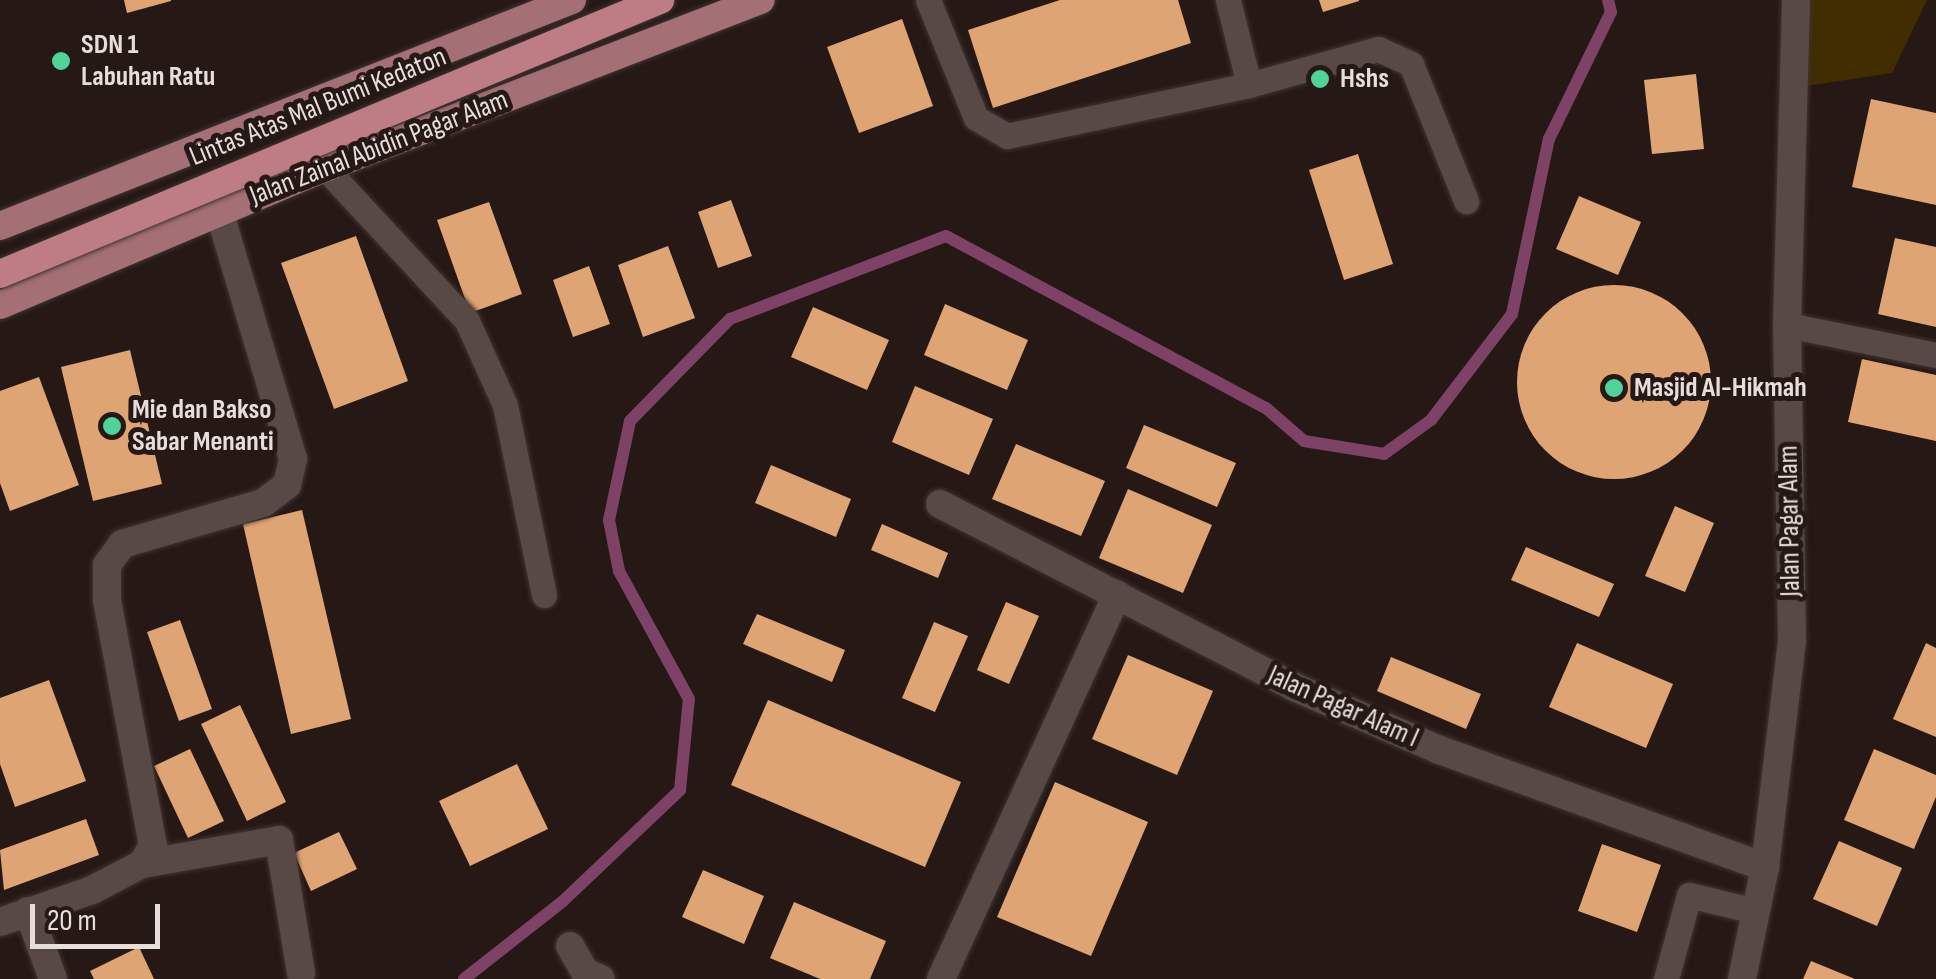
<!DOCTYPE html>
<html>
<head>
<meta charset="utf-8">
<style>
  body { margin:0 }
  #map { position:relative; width:1936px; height:979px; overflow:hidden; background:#261915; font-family:"Sofia Sans Condensed",sans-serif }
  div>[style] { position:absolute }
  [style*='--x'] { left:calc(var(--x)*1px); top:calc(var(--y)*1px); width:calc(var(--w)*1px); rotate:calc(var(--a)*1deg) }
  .green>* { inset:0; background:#402d00 }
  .stream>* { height:12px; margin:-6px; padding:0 6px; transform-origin:6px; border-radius:6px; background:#7e4266 }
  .building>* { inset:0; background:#dfa473 }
  .round { border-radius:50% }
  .roads { filter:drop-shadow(0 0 2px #3f3433) drop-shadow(0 0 2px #3f3433) }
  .service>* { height:25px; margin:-12.5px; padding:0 12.5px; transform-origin:12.5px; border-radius:12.5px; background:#584944 }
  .minor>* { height:28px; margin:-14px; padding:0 14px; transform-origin:14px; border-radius:14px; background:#584944 }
  .tertiary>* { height:28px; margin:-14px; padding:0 14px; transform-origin:14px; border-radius:14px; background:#584944 }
  .primary>* { height:28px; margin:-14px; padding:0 14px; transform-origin:14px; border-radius:14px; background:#a46f75 }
  .bridges { filter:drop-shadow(0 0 2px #3f3433) drop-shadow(0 0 2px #3f3433) }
  .trunk-bridge>* { height:28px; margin:-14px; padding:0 14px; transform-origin:14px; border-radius:14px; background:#be7c85 }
  .dots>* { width:28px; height:28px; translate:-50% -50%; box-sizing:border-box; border:5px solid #261915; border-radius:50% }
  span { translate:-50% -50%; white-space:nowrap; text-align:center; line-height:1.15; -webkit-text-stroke:10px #261915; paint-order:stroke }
  .poi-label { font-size:28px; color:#e7dedb; font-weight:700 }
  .left { translate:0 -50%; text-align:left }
  .street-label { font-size:28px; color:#e7dedb }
  .scale { position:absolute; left:30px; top:904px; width:130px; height:45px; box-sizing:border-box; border:5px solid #e7dedb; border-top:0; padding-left:12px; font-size:30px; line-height:35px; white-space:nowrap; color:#e7dedb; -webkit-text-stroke:8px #261915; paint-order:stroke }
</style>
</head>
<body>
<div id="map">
  <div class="green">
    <div style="clip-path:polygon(1802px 0,1927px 0,1892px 73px,1799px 87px)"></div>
  </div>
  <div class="stream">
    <div style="--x:464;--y:979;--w:125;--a:-38.2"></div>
    <div style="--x:562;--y:902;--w:163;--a:-43.5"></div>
    <div style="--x:680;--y:790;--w:91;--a:-84.4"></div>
    <div style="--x:689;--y:699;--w:146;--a:-118.7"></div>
    <div style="--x:619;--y:571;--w:52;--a:-101.1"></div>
    <div style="--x:609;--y:520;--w:101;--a:-78"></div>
    <div style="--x:630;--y:421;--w:143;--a:-45.6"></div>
    <div style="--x:730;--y:319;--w:231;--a:-21"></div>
    <div style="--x:946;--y:236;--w:363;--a:28.3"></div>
    <div style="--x:1266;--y:408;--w:50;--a:41"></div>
    <div style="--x:1304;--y:441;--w:81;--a:9.2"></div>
    <div style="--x:1384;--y:454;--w:58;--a:-35.9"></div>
    <div style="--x:1431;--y:420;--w:133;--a:-52.6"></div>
    <div style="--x:1512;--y:314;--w:179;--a:-78.1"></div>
    <div style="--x:1549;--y:139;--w:141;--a:-64"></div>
    <div style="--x:1611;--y:12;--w:12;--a:-104"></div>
  </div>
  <div class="building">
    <div style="clip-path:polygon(124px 0,171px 0,171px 1px,127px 13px)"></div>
    <div style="clip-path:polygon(1060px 0,1178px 0,1191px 43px,993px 108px,968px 30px)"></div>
    <div style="clip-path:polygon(1319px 0,1359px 0,1359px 1px,1323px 12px)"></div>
    <div style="clip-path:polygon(902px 19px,933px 106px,859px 133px,827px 47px)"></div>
    <div style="clip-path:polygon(1696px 74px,1704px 149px,1652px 154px,1644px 80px)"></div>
    <div style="clip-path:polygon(1871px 99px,1936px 113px,1936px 205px,1852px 187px)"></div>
    <div style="clip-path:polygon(1358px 154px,1393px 264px,1344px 280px,1309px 170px)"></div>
    <div style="clip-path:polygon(1579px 196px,1641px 222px,1618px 275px,1556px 249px)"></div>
    <div style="clip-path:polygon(731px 200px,752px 256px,718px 268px,698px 212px)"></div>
    <div style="clip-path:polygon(489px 202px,522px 294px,470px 313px,437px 220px)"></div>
    <div style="clip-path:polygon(356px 236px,408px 381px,334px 409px,281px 263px)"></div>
    <div style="clip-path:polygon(1895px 238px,1936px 247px,1936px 327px,1878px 314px)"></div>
    <div style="clip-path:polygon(668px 246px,695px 318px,643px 337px,618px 265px)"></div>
    <div style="clip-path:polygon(589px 266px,610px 324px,573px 337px,553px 280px)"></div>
    <div class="round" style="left:1517px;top:285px;width:194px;height:194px"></div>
    <div style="clip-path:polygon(945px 304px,1028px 340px,1007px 390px,924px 355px)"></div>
    <div style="clip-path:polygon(813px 307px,889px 340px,867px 390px,791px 357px)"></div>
    <div style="clip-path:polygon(130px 350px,162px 484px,93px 501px,61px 367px)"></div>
    <div style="clip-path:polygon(1862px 359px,1936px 375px,1936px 441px,1848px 422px)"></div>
    <div style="clip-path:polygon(39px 377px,79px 485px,10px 511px,0 483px,0 391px)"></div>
    <div style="clip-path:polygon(915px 386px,993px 419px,969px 475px,892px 442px)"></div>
    <div style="clip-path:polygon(1144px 425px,1236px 463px,1217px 507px,1126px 468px)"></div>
    <div style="clip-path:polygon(1016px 444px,1105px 481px,1081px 536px,992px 499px)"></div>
    <div style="clip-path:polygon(771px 465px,851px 499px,836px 537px,755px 503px)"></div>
    <div style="clip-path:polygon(1128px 489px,1212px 525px,1183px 593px,1099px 558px)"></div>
    <div style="clip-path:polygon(1675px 506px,1714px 523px,1685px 592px,1645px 576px)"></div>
    <div style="clip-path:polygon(302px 510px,351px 719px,291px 734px,243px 524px)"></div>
    <div style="clip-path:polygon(882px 524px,948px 553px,938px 578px,871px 550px)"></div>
    <div style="clip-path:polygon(1526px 547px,1614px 584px,1599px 617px,1511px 580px)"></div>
    <div style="clip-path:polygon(1006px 602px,1039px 616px,1009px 684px,977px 670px)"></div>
    <div style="clip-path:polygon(757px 614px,845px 650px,832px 682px,743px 644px)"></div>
    <div style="clip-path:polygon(180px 620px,212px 709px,179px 721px,147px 632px)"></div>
    <div style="clip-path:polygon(934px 622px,968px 636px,935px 712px,902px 698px)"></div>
    <div style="clip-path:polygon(1577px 643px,1673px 684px,1646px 748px,1549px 707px)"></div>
    <div style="clip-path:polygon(1926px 643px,1936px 648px,1936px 737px,1893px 719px)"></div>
    <div style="clip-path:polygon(1128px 655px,1213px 691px,1177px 775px,1092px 739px)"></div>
    <div style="clip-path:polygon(1391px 657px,1481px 694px,1466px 729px,1377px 691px)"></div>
    <div style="clip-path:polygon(49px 680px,86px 781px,15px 807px,0 764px,0 698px)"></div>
    <div style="clip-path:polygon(768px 700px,961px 782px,925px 867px,731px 785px)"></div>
    <div style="clip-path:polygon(240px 705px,286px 802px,247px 821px,201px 724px)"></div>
    <div style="clip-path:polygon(190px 749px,224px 821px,188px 838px,154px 766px)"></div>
    <div style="clip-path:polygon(1874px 749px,1936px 775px,1936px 797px,1914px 849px,1844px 820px)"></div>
    <div style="clip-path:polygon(517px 764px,548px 829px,470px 866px,439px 801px)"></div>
    <div style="clip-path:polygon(1055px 782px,1148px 822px,1091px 956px,997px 917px)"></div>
    <div style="clip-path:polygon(86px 819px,99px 855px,4px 890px,0 850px)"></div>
    <div style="clip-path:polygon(339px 832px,357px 869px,311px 891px,294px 853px)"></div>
    <div style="clip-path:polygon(1839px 841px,1902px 868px,1877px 926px,1813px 899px)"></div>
    <div style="clip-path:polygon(1602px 844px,1661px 865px,1637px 932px,1578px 911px)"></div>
    <div style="clip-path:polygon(703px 870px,764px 896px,744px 944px,682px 917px)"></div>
    <div style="clip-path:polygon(794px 902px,886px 941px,870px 979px,820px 979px,770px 958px)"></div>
    <div style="clip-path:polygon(139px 947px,154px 979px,94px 979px,90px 971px)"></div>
    <div style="clip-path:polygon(1811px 961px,1855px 979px,1803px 979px)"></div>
  </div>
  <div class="roads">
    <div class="service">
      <div style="--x:928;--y:0;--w:127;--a:67.9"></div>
      <div style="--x:976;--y:118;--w:36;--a:30"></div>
      <div style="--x:1007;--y:136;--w:247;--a:-11.9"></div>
      <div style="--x:1249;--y:85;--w:88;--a:-103.9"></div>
      <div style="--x:1249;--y:85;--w:134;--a:-15.6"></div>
      <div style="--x:1378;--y:49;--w:36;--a:24"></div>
      <div style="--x:1411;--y:64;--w:148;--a:68.1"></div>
      <div style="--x:325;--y:168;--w:209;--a:47.1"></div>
      <div style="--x:467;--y:321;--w:92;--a:65.7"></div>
      <div style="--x:505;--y:405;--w:194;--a:78.4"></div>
      <div style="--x:1787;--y:325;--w:152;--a:11.4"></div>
      <div style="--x:1666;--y:979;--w:87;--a:-74.7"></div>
      <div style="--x:1689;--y:895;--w:68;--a:13.6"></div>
    </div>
    <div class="minor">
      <div style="--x:940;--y:504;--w:399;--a:27.3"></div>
      <div style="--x:1294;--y:687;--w:156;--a:23.4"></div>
      <div style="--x:1437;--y:749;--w:349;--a:19.8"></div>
      <div style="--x:142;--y:864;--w:139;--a:-9.9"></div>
      <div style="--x:279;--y:840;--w:135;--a:80.6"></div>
      <div style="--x:28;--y:911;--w:72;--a:69.8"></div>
      <div style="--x:0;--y:922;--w:97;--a:-19.2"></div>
      <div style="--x:92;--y:890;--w:56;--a:-27.5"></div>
      <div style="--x:142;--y:864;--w:21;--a:-59"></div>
      <div style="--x:153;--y:846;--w:250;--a:-100.6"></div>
      <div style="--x:107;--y:600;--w:35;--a:-90"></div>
      <div style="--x:107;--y:565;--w:26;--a:-54"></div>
      <div style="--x:122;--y:544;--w:147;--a:-16.2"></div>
      <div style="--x:263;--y:503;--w:30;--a:-37"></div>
      <div style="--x:287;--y:485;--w:27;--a:-77"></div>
      <div style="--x:293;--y:459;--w:259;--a:-106.6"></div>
      <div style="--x:570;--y:946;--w:30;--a:60"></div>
      <div style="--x:585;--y:972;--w:17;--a:24"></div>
      <div style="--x:941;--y:979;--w:423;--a:-65.4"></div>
    </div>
    <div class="tertiary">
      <div style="--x:1742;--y:979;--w:114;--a:-78.4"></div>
      <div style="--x:1765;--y:867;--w:229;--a:-83.2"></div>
      <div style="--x:1792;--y:640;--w:315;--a:-90.9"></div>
      <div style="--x:1787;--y:325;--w:325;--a:-88.4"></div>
    </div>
    <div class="primary">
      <div style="--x:0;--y:226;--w:615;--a:-21.56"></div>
      <div style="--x:0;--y:305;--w:353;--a:-22.9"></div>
      <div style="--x:325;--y:168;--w:467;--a:-21.1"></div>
    </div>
  </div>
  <div class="bridges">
    <div class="trunk-bridge">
      <div style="--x:0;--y:274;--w:715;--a:-22.55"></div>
    </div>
  </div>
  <div class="dots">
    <div style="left:61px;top:61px;background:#4fd399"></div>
    <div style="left:1320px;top:79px;background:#4fd399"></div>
    <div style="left:1614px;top:388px;background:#4fd399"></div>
    <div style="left:112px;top:426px;background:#4fd399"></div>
  </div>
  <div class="poi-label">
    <span class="left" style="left:81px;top:61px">SDN 1<br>Labuhan Ratu</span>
    <span class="left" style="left:1340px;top:79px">Hshs</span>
    <span class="left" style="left:1634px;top:388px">Masjid Al-Hikmah</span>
    <span class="left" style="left:132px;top:426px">Mie dan Bakso<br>Sabar Menanti</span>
  </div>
  <div class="street-label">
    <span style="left:318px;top:107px;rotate:-22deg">Lintas Atas Mal Bumi Kedaton</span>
    <span style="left:379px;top:148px;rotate:-21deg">Jalan Zainal Abidin Pagar Alam</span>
    <span style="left:1790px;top:521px;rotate:-91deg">Jalan Pagar Alam</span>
    <span style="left:1343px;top:707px;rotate:24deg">Jalan Pagar Alam I</span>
  </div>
  <div class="scale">20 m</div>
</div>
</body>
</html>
